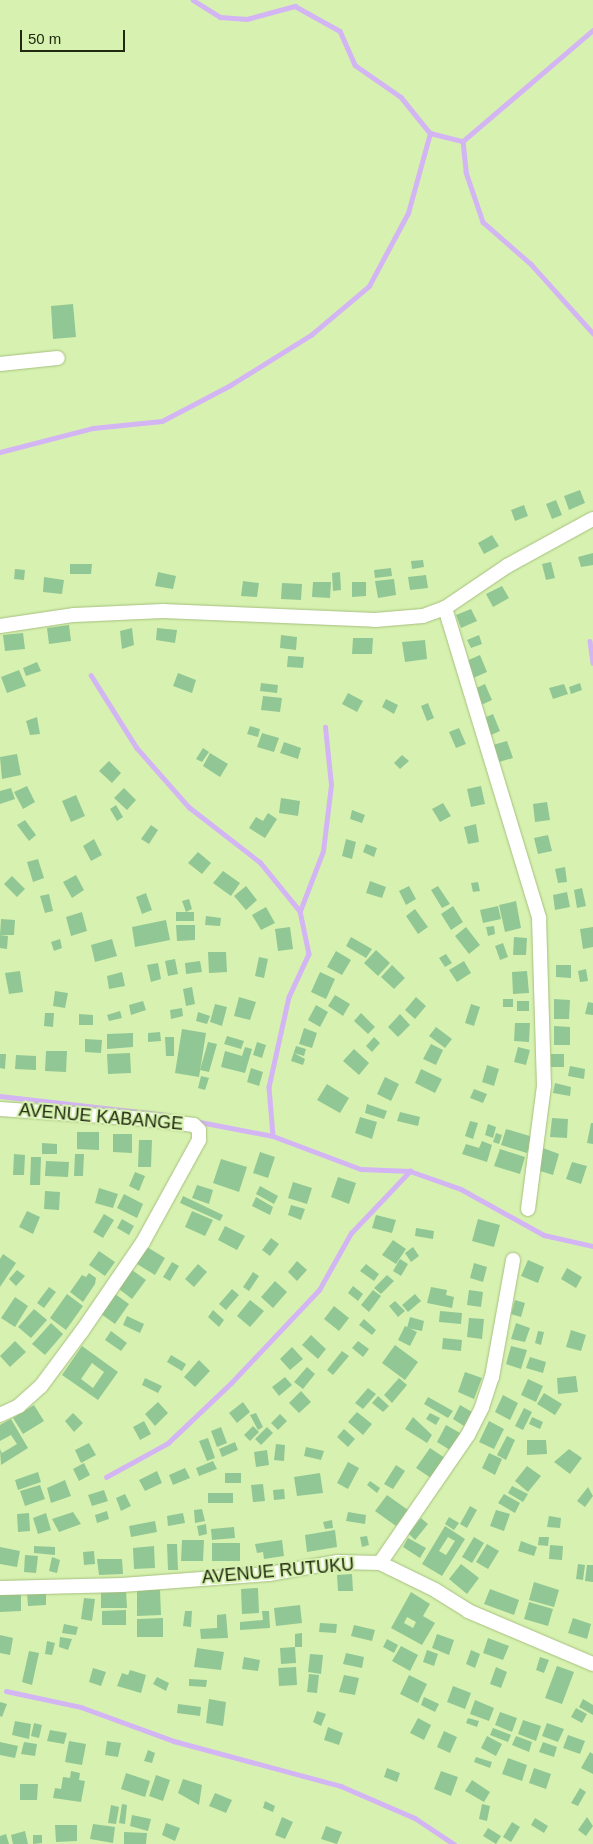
<!DOCTYPE html>
<html>
<head>
<meta charset="utf-8">
<style>
  body { margin:0 }
  #map { position:relative; width:593px; height:1844px; overflow:hidden; background:#d7f2b0; font-family:Arial,sans-serif }
  div>[style] { position:absolute }
  [style*='--x'] { left:calc(var(--x)*1px); top:calc(var(--y)*1px); width:calc(var(--w)*1px); rotate:calc(var(--a)*1deg) }
  .stream>* { height:4.5px; margin:-2.25px; padding:0 2.25px; transform-origin:2.25px; border-radius:2.25px; background:#d3b5f4 }
  .building>* { inset:0; background:#91c794 }
  .roads { filter:drop-shadow(0 0 1px #a6bf7f) drop-shadow(0 0 1px #a6bf7f) }
  .minor>* { height:14px; margin:-7px; padding:0 7px; transform-origin:7px; border-radius:7px; background:#fff }
  span { translate:-50% -50%; white-space:nowrap; text-align:center; line-height:1.15; -webkit-text-stroke:4px #d7f2b0; paint-order:stroke }
  .street-label { font-size:18px; color:#212a10 }
  .scale { position:absolute; left:20px; top:30px; width:105px; height:22px; box-sizing:border-box; border:2px solid #212a10; border-top:0; padding-left:6px; font-size:15px; line-height:18px; white-space:nowrap; color:#212a10; -webkit-text-stroke:4px #d7f2b0; paint-order:stroke }
</style>
</head>
<body>
<div id="map">
  <div class="stream">
    <div style="--x:193;--y:0;--w:32;--a:32"></div>
    <div style="--x:220;--y:17;--w:27;--a:4"></div>
    <div style="--x:247;--y:19;--w:50;--a:-15.2"></div>
    <div style="--x:295;--y:6;--w:51;--a:29.1"></div>
    <div style="--x:340;--y:31;--w:37;--a:66"></div>
    <div style="--x:355;--y:65;--w:56;--a:34.8"></div>
    <div style="--x:401;--y:97;--w:46;--a:51.1"></div>
    <div style="--x:430;--y:133;--w:34;--a:14"></div>
    <div style="--x:463;--y:141;--w:171;--a:-40.5"></div>
    <div style="--x:463;--y:141;--w:31;--a:84"></div>
    <div style="--x:466;--y:172;--w:53;--a:71.2"></div>
    <div style="--x:483;--y:222;--w:64;--a:41.2"></div>
    <div style="--x:531;--y:264;--w:93;--a:48.1"></div>
    <div style="--x:0;--y:452;--w:96;--a:-14.5"></div>
    <div style="--x:93;--y:428;--w:69;--a:-5.8"></div>
    <div style="--x:162;--y:421;--w:76;--a:-27.6"></div>
    <div style="--x:229;--y:386;--w:97;--a:-31.9"></div>
    <div style="--x:311;--y:335;--w:76;--a:-40.2"></div>
    <div style="--x:369;--y:286;--w:83;--a:-61.9"></div>
    <div style="--x:408;--y:213;--w:83;--a:-74.6"></div>
    <div style="--x:590;--y:641;--w:22;--a:82"></div>
    <div style="--x:91;--y:675;--w:86;--a:57.8"></div>
    <div style="--x:137;--y:748;--w:79;--a:48.6"></div>
    <div style="--x:189;--y:807;--w:90;--a:37.8"></div>
    <div style="--x:260;--y:862;--w:63;--a:50.8"></div>
    <div style="--x:300;--y:911;--w:44;--a:78.2"></div>
    <div style="--x:309;--y:954;--w:47;--a:114.9"></div>
    <div style="--x:289;--y:997;--w:92;--a:102.5"></div>
    <div style="--x:269;--y:1087;--w:49;--a:85.3"></div>
    <div style="--x:300;--y:911;--w:64;--a:-69"></div>
    <div style="--x:323;--y:851;--w:66;--a:-83.1"></div>
    <div style="--x:331;--y:785;--w:58;--a:-95.9"></div>
    <div style="--x:0;--y:1096;--w:167;--a:6.5"></div>
    <div style="--x:195;--y:1121;--w:79;--a:10.9"></div>
    <div style="--x:273;--y:1136;--w:94;--a:20.6"></div>
    <div style="--x:361;--y:1169;--w:49;--a:2.3"></div>
    <div style="--x:410;--y:1171;--w:54;--a:19.4"></div>
    <div style="--x:461;--y:1189;--w:95;--a:29"></div>
    <div style="--x:544;--y:1235;--w:50;--a:12.7"></div>
    <div style="--x:106;--y:1477;--w:71;--a:-28.7"></div>
    <div style="--x:168;--y:1443;--w:87;--a:-43.6"></div>
    <div style="--x:231;--y:1383;--w:128;--a:-46.6"></div>
    <div style="--x:319;--y:1290;--w:65;--a:-60.7"></div>
    <div style="--x:351;--y:1233;--w:86;--a:-46.4"></div>
    <div style="--x:6;--y:1691;--w:77;--a:12"></div>
    <div style="--x:81;--y:1707;--w:99;--a:20.1"></div>
    <div style="--x:174;--y:1741;--w:173;--a:15.1"></div>
    <div style="--x:341;--y:1786;--w:81;--a:23.4"></div>
    <div style="--x:415;--y:1818;--w:47;--a:33.7"></div>
  </div>
  <div class="building">
    <div style="clip-path:polygon(73px 304px,76px 337px,53px 339px,51px 306px)"></div>
    <div style="clip-path:polygon(580px 490px,585px 503px,569px 510px,564px 496px)"></div>
    <div style="clip-path:polygon(556px 500px,562px 515px,552px 519px,546px 504px)"></div>
    <div style="clip-path:polygon(524px 505px,528px 516px,515px 521px,511px 510px)"></div>
    <div style="clip-path:polygon(492px 535px,499px 546px,484px 554px,478px 543px)"></div>
    <div style="clip-path:polygon(593px 553px,593px 565px,581px 567px,578px 557px)"></div>
    <div style="clip-path:polygon(423px 560px,424px 567px,412px 569px,411px 561px)"></div>
    <div style="clip-path:polygon(551px 562px,555px 578px,546px 580px,542px 564px)"></div>
    <div style="clip-path:polygon(70px 564px,92px 564px,91px 574px,70px 574px)"></div>
    <div style="clip-path:polygon(391px 568px,392px 576px,375px 578px,374px 570px)"></div>
    <div style="clip-path:polygon(15px 569px,25px 570px,24px 580px,14px 579px)"></div>
    <div style="clip-path:polygon(158px 572px,176px 576px,173px 589px,155px 586px)"></div>
    <div style="clip-path:polygon(340px 572px,341px 590px,333px 591px,332px 573px)"></div>
    <div style="clip-path:polygon(426px 575px,428px 588px,410px 590px,408px 577px)"></div>
    <div style="clip-path:polygon(44px 577px,64px 580px,62px 594px,43px 592px)"></div>
    <div style="clip-path:polygon(394px 579px,396px 595px,378px 598px,375px 581px)"></div>
    <div style="clip-path:polygon(243px 581px,259px 583px,257px 597px,241px 596px)"></div>
    <div style="clip-path:polygon(313px 582px,331px 582px,330px 598px,312px 597px)"></div>
    <div style="clip-path:polygon(352px 582px,366px 582px,366px 596px,352px 597px)"></div>
    <div style="clip-path:polygon(282px 583px,302px 584px,301px 600px,281px 599px)"></div>
    <div style="clip-path:polygon(502px 586px,509px 598px,493px 607px,486px 594px)"></div>
    <div style="clip-path:polygon(471px 609px,477px 621px,461px 628px,456px 615px)"></div>
    <div style="clip-path:polygon(69px 625px,71px 641px,49px 644px,47px 628px)"></div>
    <div style="clip-path:polygon(132px 628px,134px 645px,122px 649px,120px 631px)"></div>
    <div style="clip-path:polygon(157px 628px,177px 630px,175px 643px,156px 640px)"></div>
    <div style="clip-path:polygon(23px 633px,25px 649px,5px 651px,3px 635px)"></div>
    <div style="clip-path:polygon(281px 635px,297px 637px,296px 650px,280px 648px)"></div>
    <div style="clip-path:polygon(479px 635px,482px 644px,471px 648px,467px 640px)"></div>
    <div style="clip-path:polygon(353px 638px,373px 638px,372px 654px,352px 654px)"></div>
    <div style="clip-path:polygon(425px 640px,427px 659px,405px 662px,402px 642px)"></div>
    <div style="clip-path:polygon(480px 655px,487px 672px,471px 679px,464px 662px)"></div>
    <div style="clip-path:polygon(288px 656px,304px 657px,303px 668px,287px 667px)"></div>
    <div style="clip-path:polygon(37px 662px,41px 671px,26px 676px,23px 668px)"></div>
    <div style="clip-path:polygon(19px 670px,26px 686px,7px 693px,1px 677px)"></div>
    <div style="clip-path:polygon(178px 673px,196px 680px,192px 693px,173px 686px)"></div>
    <div style="clip-path:polygon(261px 683px,278px 685px,277px 693px,260px 691px)"></div>
    <div style="clip-path:polygon(580px 683px,582px 690px,571px 694px,569px 687px)"></div>
    <div style="clip-path:polygon(485px 684px,492px 700px,479px 706px,472px 690px)"></div>
    <div style="clip-path:polygon(564px 684px,568px 694px,553px 699px,549px 688px)"></div>
    <div style="clip-path:polygon(348px 693px,363px 701px,357px 712px,342px 704px)"></div>
    <div style="clip-path:polygon(263px 696px,282px 698px,280px 712px,261px 710px)"></div>
    <div style="clip-path:polygon(386px 699px,398px 705px,394px 714px,382px 707px)"></div>
    <div style="clip-path:polygon(428px 703px,434px 718px,427px 721px,421px 706px)"></div>
    <div style="clip-path:polygon(493px 714px,500px 731px,491px 735px,484px 718px)"></div>
    <div style="clip-path:polygon(37px 717px,40px 734px,30px 735px,26px 721px)"></div>
    <div style="clip-path:polygon(250px 726px,260px 729px,258px 737px,247px 734px)"></div>
    <div style="clip-path:polygon(459px 728px,466px 744px,456px 748px,449px 732px)"></div>
    <div style="clip-path:polygon(262px 733px,279px 738px,274px 752px,257px 747px)"></div>
    <div style="clip-path:polygon(507px 741px,513px 758px,499px 762px,493px 745px)"></div>
    <div style="clip-path:polygon(284px 742px,301px 748px,298px 759px,280px 753px)"></div>
    <div style="clip-path:polygon(203px 748px,209px 752px,202px 762px,196px 759px)"></div>
    <div style="clip-path:polygon(210px 753px,228px 764px,220px 777px,203px 766px)"></div>
    <div style="clip-path:polygon(17px 754px,21px 775px,2px 779px,0 757px)"></div>
    <div style="clip-path:polygon(402px 755px,409px 761px,400px 769px,394px 763px)"></div>
    <div style="clip-path:polygon(109px 761px,121px 773px,112px 783px,99px 771px)"></div>
    <div style="clip-path:polygon(27px 786px,35px 802px,23px 809px,14px 792px)"></div>
    <div style="clip-path:polygon(481px 786px,485px 804px,471px 807px,467px 789px)"></div>
    <div style="clip-path:polygon(11px 788px,15px 799px,0 804px,0 791px)"></div>
    <div style="clip-path:polygon(124px 788px,136px 800px,127px 810px,114px 798px)"></div>
    <div style="clip-path:polygon(76px 795px,85px 816px,71px 822px,62px 801px)"></div>
    <div style="clip-path:polygon(281px 798px,300px 801px,298px 816px,279px 813px)"></div>
    <div style="clip-path:polygon(547px 802px,550px 820px,535px 822px,533px 804px)"></div>
    <div style="clip-path:polygon(443px 803px,451px 816px,440px 822px,432px 809px)"></div>
    <div style="clip-path:polygon(116px 805px,123px 817px,117px 821px,110px 809px)"></div>
    <div style="clip-path:polygon(352px 810px,365px 815px,362px 823px,350px 819px)"></div>
    <div style="clip-path:polygon(268px 813px,277px 819px,265px 838px,249px 828px,256px 817px,263px 821px)"></div>
    <div style="clip-path:polygon(25px 820px,36px 835px,29px 841px,17px 825px)"></div>
    <div style="clip-path:polygon(476px 824px,479px 842px,468px 844px,464px 827px)"></div>
    <div style="clip-path:polygon(151px 825px,158px 830px,149px 844px,141px 839px)"></div>
    <div style="clip-path:polygon(548px 835px,552px 851px,538px 854px,534px 838px)"></div>
    <div style="clip-path:polygon(94px 839px,102px 855px,91px 861px,83px 846px)"></div>
    <div style="clip-path:polygon(346px 839px,356px 842px,352px 859px,342px 856px)"></div>
    <div style="clip-path:polygon(366px 844px,377px 848px,374px 857px,363px 852px)"></div>
    <div style="clip-path:polygon(198px 852px,211px 863px,202px 874px,188px 863px)"></div>
    <div style="clip-path:polygon(38px 859px,44px 878px,33px 882px,27px 862px)"></div>
    <div style="clip-path:polygon(565px 867px,567px 882px,558px 883px,555px 869px)"></div>
    <div style="clip-path:polygon(223px 871px,240px 883px,231px 896px,213px 883px)"></div>
    <div style="clip-path:polygon(76px 875px,84px 890px,72px 898px,63px 882px)"></div>
    <div style="clip-path:polygon(12px 876px,25px 889px,17px 897px,4px 884px)"></div>
    <div style="clip-path:polygon(370px 881px,386px 887px,382px 898px,366px 893px)"></div>
    <div style="clip-path:polygon(478px 882px,480px 891px,473px 892px,471px 883px)"></div>
    <div style="clip-path:polygon(246px 886px,257px 900px,246px 910px,234px 896px)"></div>
    <div style="clip-path:polygon(409px 886px,416px 899px,406px 905px,399px 891px)"></div>
    <div style="clip-path:polygon(438px 886px,450px 904px,442px 908px,431px 890px)"></div>
    <div style="clip-path:polygon(582px 888px,586px 906px,577px 908px,574px 890px)"></div>
    <div style="clip-path:polygon(567px 892px,570px 907px,555px 910px,553px 895px)"></div>
    <div style="clip-path:polygon(146px 893px,152px 910px,142px 914px,136px 897px)"></div>
    <div style="clip-path:polygon(49px 894px,53px 911px,45px 913px,40px 896px)"></div>
    <div style="clip-path:polygon(189px 899px,192px 909px,186px 912px,182px 901px)"></div>
    <div style="clip-path:polygon(516px 901px,521px 928px,505px 932px,499px 905px)"></div>
    <div style="clip-path:polygon(453px 906px,463px 922px,451px 930px,441px 914px)"></div>
    <div style="clip-path:polygon(498px 906px,501px 919px,483px 923px,480px 910px)"></div>
    <div style="clip-path:polygon(266px 907px,275px 923px,261px 930px,252px 915px)"></div>
    <div style="clip-path:polygon(415px 909px,428px 927px,418px 934px,406px 916px)"></div>
    <div style="clip-path:polygon(82px 912px,87px 931px,71px 936px,66px 917px)"></div>
    <div style="clip-path:polygon(176px 912px,194px 912px,194px 921px,176px 921px)"></div>
    <div style="clip-path:polygon(206px 916px,221px 918px,220px 926px,205px 925px)"></div>
    <div style="clip-path:polygon(1px 919px,15px 920px,14px 935px,0 935px)"></div>
    <div style="clip-path:polygon(166px 920px,170px 940px,135px 947px,132px 927px)"></div>
    <div style="clip-path:polygon(176px 925px,195px 925px,195px 940px,177px 941px)"></div>
    <div style="clip-path:polygon(494px 926px,495px 934px,488px 936px,486px 927px)"></div>
    <div style="clip-path:polygon(290px 927px,293px 949px,278px 951px,275px 929px)"></div>
    <div style="clip-path:polygon(466px 927px,480px 945px,469px 954px,455px 936px)"></div>
    <div style="clip-path:polygon(593px 927px,593px 947px,583px 949px,580px 929px)"></div>
    <div style="clip-path:polygon(0 935px,8px 936px,7px 949px,0 948px)"></div>
    <div style="clip-path:polygon(351px 937px,372px 949px,366px 958px,346px 946px)"></div>
    <div style="clip-path:polygon(514px 937px,527px 938px,526px 955px,513px 955px)"></div>
    <div style="clip-path:polygon(60px 939px,62px 948px,54px 951px,51px 942px)"></div>
    <div style="clip-path:polygon(112px 939px,117px 956px,95px 962px,91px 945px)"></div>
    <div style="clip-path:polygon(503px 943px,508px 957px,500px 960px,495px 946px)"></div>
    <div style="clip-path:polygon(376px 950px,390px 963px,378px 976px,364px 963px)"></div>
    <div style="clip-path:polygon(336px 951px,351px 960px,342px 975px,327px 967px)"></div>
    <div style="clip-path:polygon(208px 952px,226px 952px,227px 972px,209px 973px)"></div>
    <div style="clip-path:polygon(446px 954px,452px 963px,445px 967px,439px 958px)"></div>
    <div style="clip-path:polygon(259px 957px,268px 959px,264px 978px,255px 976px)"></div>
    <div style="clip-path:polygon(175px 959px,178px 974px,168px 976px,165px 961px)"></div>
    <div style="clip-path:polygon(200px 961px,202px 972px,186px 974px,185px 963px)"></div>
    <div style="clip-path:polygon(464px 961px,471px 973px,457px 982px,449px 970px)"></div>
    <div style="clip-path:polygon(158px 963px,161px 979px,151px 982px,147px 965px)"></div>
    <div style="clip-path:polygon(392px 965px,405px 978px,394px 989px,381px 977px)"></div>
    <div style="clip-path:polygon(556px 965px,571px 965px,571px 978px,556px 977px)"></div>
    <div style="clip-path:polygon(586px 969px,588px 981px,580px 982px,578px 971px)"></div>
    <div style="clip-path:polygon(20px 971px,23px 992px,9px 994px,5px 973px)"></div>
    <div style="clip-path:polygon(527px 971px,529px 993px,513px 994px,512px 972px)"></div>
    <div style="clip-path:polygon(122px 972px,125px 986px,109px 989px,107px 976px)"></div>
    <div style="clip-path:polygon(320px 972px,335px 979px,326px 999px,311px 992px)"></div>
    <div style="clip-path:polygon(192px 987px,195px 1004px,186px 1006px,183px 989px)"></div>
    <div style="clip-path:polygon(55px 991px,68px 993px,65px 1008px,53px 1006px)"></div>
    <div style="clip-path:polygon(335px 995px,350px 1004px,343px 1016px,328px 1006px)"></div>
    <div style="clip-path:polygon(239px 997px,256px 1002px,250px 1020px,234px 1016px)"></div>
    <div style="clip-path:polygon(416px 997px,426px 1006px,415px 1019px,405px 1010px)"></div>
    <div style="clip-path:polygon(503px 999px,513px 999px,513px 1007px,503px 1007px)"></div>
    <div style="clip-path:polygon(554px 999px,570px 1000px,569px 1019px,554px 1019px)"></div>
    <div style="clip-path:polygon(143px 1001px,146px 1010px,131px 1015px,129px 1005px)"></div>
    <div style="clip-path:polygon(517px 1001px,529px 1001px,529px 1011px,517px 1011px)"></div>
    <div style="clip-path:polygon(588px 1002px,593px 1003px,593px 1015px,585px 1014px)"></div>
    <div style="clip-path:polygon(215px 1004px,227px 1007px,222px 1026px,210px 1022px)"></div>
    <div style="clip-path:polygon(471px 1004px,480px 1007px,474px 1026px,465px 1023px)"></div>
    <div style="clip-path:polygon(316px 1005px,328px 1012px,320px 1027px,308px 1020px)"></div>
    <div style="clip-path:polygon(182px 1008px,183px 1016px,171px 1019px,170px 1010px)"></div>
    <div style="clip-path:polygon(120px 1011px,122px 1018px,109px 1021px,107px 1015px)"></div>
    <div style="clip-path:polygon(198px 1012px,210px 1016px,207px 1024px,196px 1021px)"></div>
    <div style="clip-path:polygon(45px 1013px,54px 1013px,53px 1027px,44px 1026px)"></div>
    <div style="clip-path:polygon(361px 1013px,375px 1027px,368px 1034px,354px 1021px)"></div>
    <div style="clip-path:polygon(79px 1014px,93px 1015px,93px 1025px,79px 1025px)"></div>
    <div style="clip-path:polygon(400px 1014px,410px 1025px,398px 1037px,388px 1027px)"></div>
    <div style="clip-path:polygon(515px 1023px,530px 1023px,529px 1042px,514px 1041px)"></div>
    <div style="clip-path:polygon(554px 1026px,570px 1027px,570px 1045px,554px 1045px)"></div>
    <div style="clip-path:polygon(436px 1027px,452px 1039px,445px 1048px,429px 1036px)"></div>
    <div style="clip-path:polygon(304px 1028px,317px 1033px,312px 1048px,299px 1044px)"></div>
    <div style="clip-path:polygon(182px 1029px,206px 1033px,199px 1077px,175px 1073px)"></div>
    <div style="clip-path:polygon(160px 1032px,161px 1041px,148px 1042px,148px 1033px)"></div>
    <div style="clip-path:polygon(133px 1033px,133px 1047px,107px 1049px,107px 1034px)"></div>
    <div style="clip-path:polygon(227px 1036px,244px 1041px,241px 1049px,224px 1044px)"></div>
    <div style="clip-path:polygon(165px 1037px,174px 1037px,174px 1056px,166px 1056px)"></div>
    <div style="clip-path:polygon(374px 1037px,380px 1043px,372px 1052px,366px 1046px)"></div>
    <div style="clip-path:polygon(85px 1039px,102px 1040px,101px 1053px,85px 1052px)"></div>
    <div style="clip-path:polygon(208px 1042px,217px 1044px,209px 1072px,200px 1070px)"></div>
    <div style="clip-path:polygon(257px 1042px,266px 1045px,262px 1058px,253px 1055px)"></div>
    <div style="clip-path:polygon(431px 1044px,443px 1050px,436px 1065px,423px 1059px)"></div>
    <div style="clip-path:polygon(296px 1046px,306px 1049px,304px 1056px,294px 1053px,305px 1059px,303px 1065px,291px 1061px)"></div>
    <div style="clip-path:polygon(245px 1047px,252px 1049px,245px 1073px,221px 1067px,225px 1051px,242px 1056px)"></div>
    <div style="clip-path:polygon(518px 1047px,530px 1050px,526px 1065px,514px 1062px)"></div>
    <div style="clip-path:polygon(354px 1049px,369px 1063px,359px 1075px,343px 1061px)"></div>
    <div style="clip-path:polygon(46px 1051px,67px 1051px,66px 1072px,45px 1071px)"></div>
    <div style="clip-path:polygon(130px 1053px,131px 1073px,108px 1074px,107px 1054px)"></div>
    <div style="clip-path:polygon(0 1054px,6px 1054px,5px 1069px,0 1068px)"></div>
    <div style="clip-path:polygon(551px 1054px,564px 1054px,564px 1067px,551px 1067px)"></div>
    <div style="clip-path:polygon(16px 1055px,36px 1056px,36px 1070px,15px 1069px)"></div>
    <div style="clip-path:polygon(487px 1065px,499px 1069px,494px 1086px,482px 1082px)"></div>
    <div style="clip-path:polygon(570px 1066px,585px 1069px,584px 1079px,568px 1076px)"></div>
    <div style="clip-path:polygon(251px 1068px,263px 1072px,259px 1086px,247px 1082px)"></div>
    <div style="clip-path:polygon(421px 1069px,442px 1079px,435px 1093px,415px 1083px)"></div>
    <div style="clip-path:polygon(201px 1076px,209px 1078px,205px 1090px,198px 1088px)"></div>
    <div style="clip-path:polygon(385px 1077px,399px 1084px,391px 1101px,377px 1094px)"></div>
    <div style="clip-path:polygon(555px 1083px,571px 1087px,570px 1096px,553px 1093px)"></div>
    <div style="clip-path:polygon(327px 1084px,349px 1098px,340px 1113px,317px 1100px)"></div>
    <div style="clip-path:polygon(474px 1089px,487px 1094px,483px 1103px,470px 1098px)"></div>
    <div style="clip-path:polygon(367px 1104px,387px 1111px,384px 1119px,365px 1113px)"></div>
    <div style="clip-path:polygon(400px 1112px,420px 1117px,418px 1126px,397px 1121px)"></div>
    <div style="clip-path:polygon(360px 1117px,377px 1122px,372px 1139px,355px 1133px)"></div>
    <div style="clip-path:polygon(552px 1118px,568px 1119px,567px 1138px,550px 1137px)"></div>
    <div style="clip-path:polygon(470px 1121px,478px 1123px,473px 1139px,465px 1136px)"></div>
    <div style="clip-path:polygon(591px 1123px,593px 1123px,593px 1144px,587px 1143px)"></div>
    <div style="clip-path:polygon(488px 1124px,496px 1127px,493px 1138px,485px 1135px)"></div>
    <div style="clip-path:polygon(506px 1129px,533px 1137px,527px 1153px,501px 1145px)"></div>
    <div style="clip-path:polygon(77px 1132px,99px 1132px,99px 1150px,77px 1149px)"></div>
    <div style="clip-path:polygon(496px 1133px,502px 1135px,499px 1144px,493px 1142px)"></div>
    <div style="clip-path:polygon(113px 1134px,132px 1134px,132px 1153px,113px 1152px)"></div>
    <div style="clip-path:polygon(139px 1140px,152px 1140px,151px 1167px,138px 1167px)"></div>
    <div style="clip-path:polygon(482px 1141px,492px 1145px,487px 1162px,462px 1154px,466px 1144px,479px 1148px)"></div>
    <div style="clip-path:polygon(42px 1143px,57px 1144px,57px 1154px,42px 1154px)"></div>
    <div style="clip-path:polygon(543px 1148px,559px 1154px,553px 1175px,537px 1170px)"></div>
    <div style="clip-path:polygon(500px 1149px,525px 1157px,520px 1174px,494px 1166px)"></div>
    <div style="clip-path:polygon(260px 1152px,275px 1157px,268px 1178px,253px 1173px)"></div>
    <div style="clip-path:polygon(14px 1154px,25px 1155px,24px 1175px,13px 1175px)"></div>
    <div style="clip-path:polygon(75px 1154px,84px 1154px,83px 1176px,74px 1176px)"></div>
    <div style="clip-path:polygon(31px 1157px,41px 1157px,40px 1185px,30px 1185px)"></div>
    <div style="clip-path:polygon(221px 1159px,247px 1167px,239px 1192px,213px 1183px)"></div>
    <div style="clip-path:polygon(46px 1161px,69px 1162px,68px 1177px,45px 1176px)"></div>
    <div style="clip-path:polygon(572px 1162px,587px 1166px,581px 1184px,566px 1179px)"></div>
    <div style="clip-path:polygon(135px 1172px,145px 1176px,139px 1191px,129px 1186px)"></div>
    <div style="clip-path:polygon(338px 1177px,356px 1183px,349px 1204px,331px 1197px)"></div>
    <div style="clip-path:polygon(293px 1182px,312px 1188px,307px 1204px,288px 1198px)"></div>
    <div style="clip-path:polygon(197px 1185px,213px 1190px,209px 1204px,192px 1198px)"></div>
    <div style="clip-path:polygon(260px 1186px,278px 1196px,274px 1204px,256px 1194px)"></div>
    <div style="clip-path:polygon(99px 1188px,118px 1194px,113px 1208px,95px 1203px)"></div>
    <div style="clip-path:polygon(45px 1191px,60px 1192px,59px 1210px,44px 1209px)"></div>
    <div style="clip-path:polygon(124px 1194px,143px 1204px,137px 1218px,117px 1208px)"></div>
    <div style="clip-path:polygon(183px 1196px,223px 1215px,220px 1221px,180px 1203px)"></div>
    <div style="clip-path:polygon(256px 1197px,273px 1207px,270px 1215px,252px 1206px)"></div>
    <div style="clip-path:polygon(291px 1205px,305px 1209px,301px 1220px,288px 1215px)"></div>
    <div style="clip-path:polygon(27px 1211px,40px 1217px,33px 1234px,19px 1227px)"></div>
    <div style="clip-path:polygon(192px 1211px,213px 1220px,205px 1236px,185px 1227px)"></div>
    <div style="clip-path:polygon(104px 1214px,114px 1220px,103px 1238px,93px 1232px)"></div>
    <div style="clip-path:polygon(376px 1215px,396px 1220px,392px 1233px,372px 1228px)"></div>
    <div style="clip-path:polygon(122px 1219px,134px 1226px,129px 1235px,117px 1228px)"></div>
    <div style="clip-path:polygon(478px 1219px,500px 1225px,494px 1247px,472px 1241px)"></div>
    <div style="clip-path:polygon(225px 1226px,245px 1236px,237px 1250px,218px 1240px)"></div>
    <div style="clip-path:polygon(416px 1228px,434px 1231px,433px 1239px,415px 1236px)"></div>
    <div style="clip-path:polygon(271px 1238px,279px 1244px,270px 1256px,262px 1250px)"></div>
    <div style="clip-path:polygon(393px 1240px,406px 1249px,396px 1264px,382px 1255px)"></div>
    <div style="clip-path:polygon(147px 1247px,165px 1258px,155px 1275px,137px 1264px)"></div>
    <div style="clip-path:polygon(413px 1247px,419px 1256px,411px 1262px,405px 1253px)"></div>
    <div style="clip-path:polygon(99px 1251px,115px 1262px,105px 1276px,89px 1265px)"></div>
    <div style="clip-path:polygon(3px 1254px,16px 1263px,0 1287px,0 1259px)"></div>
    <div style="clip-path:polygon(400px 1259px,408px 1264px,401px 1276px,393px 1271px)"></div>
    <div style="clip-path:polygon(528px 1260px,544px 1267px,538px 1283px,521px 1276px)"></div>
    <div style="clip-path:polygon(297px 1261px,307px 1270px,297px 1281px,288px 1272px)"></div>
    <div style="clip-path:polygon(172px 1262px,179px 1266px,170px 1281px,163px 1277px)"></div>
    <div style="clip-path:polygon(474px 1263px,487px 1267px,483px 1282px,470px 1278px)"></div>
    <div style="clip-path:polygon(198px 1264px,207px 1272px,194px 1287px,185px 1279px)"></div>
    <div style="clip-path:polygon(366px 1264px,379px 1274px,374px 1281px,360px 1271px)"></div>
    <div style="clip-path:polygon(567px 1268px,582px 1277px,576px 1288px,561px 1279px)"></div>
    <div style="clip-path:polygon(17px 1270px,25px 1276px,16px 1286px,9px 1279px)"></div>
    <div style="clip-path:polygon(132px 1270px,146px 1280px,132px 1299px,119px 1289px)"></div>
    <div style="clip-path:polygon(253px 1272px,259px 1276px,249px 1291px,243px 1287px)"></div>
    <div style="clip-path:polygon(89px 1273px,96px 1278px,95px 1284px,83px 1302px,70px 1292px,82px 1275px,86px 1277px)"></div>
    <div style="clip-path:polygon(387px 1275px,394px 1281px,381px 1294px,374px 1288px)"></div>
    <div style="clip-path:polygon(275px 1281px,287px 1292px,273px 1308px,261px 1297px)"></div>
    <div style="clip-path:polygon(353px 1286px,363px 1294px,358px 1301px,348px 1293px)"></div>
    <div style="clip-path:polygon(49px 1287px,56px 1292px,44px 1308px,37px 1303px)"></div>
    <div style="clip-path:polygon(431px 1287px,447px 1290px,446px 1295px,454px 1297px,452px 1308px,427px 1303px)"></div>
    <div style="clip-path:polygon(232px 1289px,239px 1295px,226px 1310px,219px 1304px)"></div>
    <div style="clip-path:polygon(373px 1290px,381px 1296px,369px 1312px,361px 1305px)"></div>
    <div style="clip-path:polygon(469px 1290px,483px 1292px,481px 1307px,467px 1305px)"></div>
    <div style="clip-path:polygon(67px 1294px,83px 1306px,66px 1330px,50px 1318px)"></div>
    <div style="clip-path:polygon(115px 1294px,129px 1304px,115px 1324px,101px 1314px)"></div>
    <div style="clip-path:polygon(415px 1294px,421px 1301px,408px 1312px,402px 1305px)"></div>
    <div style="clip-path:polygon(15px 1297px,28px 1306px,15px 1327px,1px 1318px)"></div>
    <div style="clip-path:polygon(250px 1300px,264px 1311px,250px 1327px,237px 1316px)"></div>
    <div style="clip-path:polygon(515px 1300px,525px 1303px,521px 1317px,511px 1314px)"></div>
    <div style="clip-path:polygon(395px 1301px,405px 1311px,398px 1317px,389px 1306px)"></div>
    <div style="clip-path:polygon(334px 1306px,349px 1318px,339px 1331px,324px 1319px)"></div>
    <div style="clip-path:polygon(34px 1309px,47px 1320px,31px 1338px,18px 1327px)"></div>
    <div style="clip-path:polygon(213px 1310px,224px 1320px,219px 1327px,208px 1317px)"></div>
    <div style="clip-path:polygon(440px 1311px,462px 1313px,461px 1324px,439px 1322px)"></div>
    <div style="clip-path:polygon(127px 1316px,144px 1324px,140px 1333px,123px 1325px)"></div>
    <div style="clip-path:polygon(410px 1317px,424px 1321px,422px 1331px,407px 1328px)"></div>
    <div style="clip-path:polygon(469px 1318px,484px 1319px,482px 1339px,467px 1337px)"></div>
    <div style="clip-path:polygon(364px 1319px,376px 1330px,372px 1335px,359px 1325px)"></div>
    <div style="clip-path:polygon(51px 1323px,63px 1334px,45px 1355px,32px 1344px)"></div>
    <div style="clip-path:polygon(516px 1323px,530px 1328px,525px 1342px,511px 1339px)"></div>
    <div style="clip-path:polygon(405px 1326px,417px 1332px,410px 1346px,398px 1340px)"></div>
    <div style="clip-path:polygon(571px 1330px,586px 1335px,581px 1351px,566px 1347px)"></div>
    <div style="clip-path:polygon(111px 1331px,127px 1343px,121px 1351px,105px 1340px)"></div>
    <div style="clip-path:polygon(538px 1331px,544px 1332px,541px 1345px,535px 1343px)"></div>
    <div style="clip-path:polygon(311px 1335px,326px 1349px,318px 1359px,302px 1345px)"></div>
    <div style="clip-path:polygon(443px 1338px,462px 1340px,461px 1351px,442px 1349px)"></div>
    <div style="clip-path:polygon(15px 1341px,26px 1352px,10px 1367px,0 1356px)"></div>
    <div style="clip-path:polygon(358px 1341px,369px 1349px,363px 1357px,352px 1348px)"></div>
    <div style="clip-path:polygon(395px 1345px,418px 1362px,405px 1380px,382px 1363px)"></div>
    <div style="clip-path:polygon(evenodd,82px 1346px,118px 1372px,98px 1400px,62px 1375px,82px 1346px,92px 1363px,104px 1372px,93px 1388px,81px 1379px,92px 1363px)"></div>
    <div style="clip-path:polygon(511px 1346px,527px 1350px,521px 1369px,506px 1364px)"></div>
    <div style="clip-path:polygon(292px 1347px,303px 1359px,290px 1370px,280px 1359px)"></div>
    <div style="clip-path:polygon(342px 1351px,349px 1356px,333px 1375px,327px 1370px)"></div>
    <div style="clip-path:polygon(171px 1355px,186px 1364px,182px 1371px,167px 1362px)"></div>
    <div style="clip-path:polygon(530px 1357px,546px 1362px,543px 1373px,526px 1368px)"></div>
    <div style="clip-path:polygon(199px 1360px,210px 1371px,195px 1387px,184px 1377px)"></div>
    <div style="clip-path:polygon(307px 1367px,315px 1374px,303px 1389px,294px 1382px)"></div>
    <div style="clip-path:polygon(465px 1372px,482px 1378px,474px 1399px,458px 1392px)"></div>
    <div style="clip-path:polygon(576px 1376px,578px 1392px,558px 1394px,557px 1378px)"></div>
    <div style="clip-path:polygon(285px 1377px,292px 1385px,279px 1396px,272px 1387px)"></div>
    <div style="clip-path:polygon(145px 1378px,162px 1386px,158px 1393px,142px 1385px)"></div>
    <div style="clip-path:polygon(399px 1378px,407px 1385px,392px 1403px,384px 1395px)"></div>
    <div style="clip-path:polygon(528px 1379px,543px 1386px,536px 1402px,521px 1395px)"></div>
    <div style="clip-path:polygon(368px 1388px,376px 1394px,363px 1409px,355px 1403px)"></div>
    <div style="clip-path:polygon(301px 1391px,311px 1402px,299px 1413px,289px 1403px)"></div>
    <div style="clip-path:polygon(544px 1393px,562px 1404px,555px 1415px,537px 1404px)"></div>
    <div style="clip-path:polygon(503px 1395px,518px 1403px,510px 1420px,495px 1412px)"></div>
    <div style="clip-path:polygon(378px 1396px,389px 1406px,383px 1412px,372px 1403px)"></div>
    <div style="clip-path:polygon(428px 1397px,453px 1411px,448px 1418px,424px 1404px)"></div>
    <div style="clip-path:polygon(158px 1402px,168px 1413px,155px 1426px,145px 1414px)"></div>
    <div style="clip-path:polygon(243px 1402px,250px 1412px,237px 1423px,229px 1413px)"></div>
    <div style="clip-path:polygon(34px 1405px,44px 1421px,23px 1434px,13px 1418px)"></div>
    <div style="clip-path:polygon(460px 1405px,472px 1412px,464px 1426px,453px 1419px)"></div>
    <div style="clip-path:polygon(524px 1408px,532px 1412px,523px 1430px,515px 1426px)"></div>
    <div style="clip-path:polygon(357px 1412px,372px 1424px,363px 1435px,348px 1422px)"></div>
    <div style="clip-path:polygon(73px 1413px,83px 1423px,74px 1432px,65px 1421px)"></div>
    <div style="clip-path:polygon(256px 1413px,263px 1427px,258px 1430px,250px 1415px)"></div>
    <div style="clip-path:polygon(430px 1413px,440px 1418px,436px 1425px,426px 1419px)"></div>
    <div style="clip-path:polygon(280px 1414px,287px 1421px,278px 1430px,271px 1423px)"></div>
    <div style="clip-path:polygon(413px 1417px,432px 1435px,427px 1443px,405px 1429px)"></div>
    <div style="clip-path:polygon(532px 1417px,543px 1422px,540px 1429px,529px 1424px)"></div>
    <div style="clip-path:polygon(11px 1419px,28px 1448px,1px 1465px,0 1449px,2px 1453px,17px 1444px,11px 1435px,0 1441px,0 1425px)"></div>
    <div style="clip-path:polygon(144px 1421px,151px 1434px,140px 1440px,133px 1427px)"></div>
    <div style="clip-path:polygon(489px 1421px,504px 1429px,494px 1449px,479px 1442px)"></div>
    <div style="clip-path:polygon(446px 1425px,460px 1433px,450px 1450px,437px 1442px)"></div>
    <div style="clip-path:polygon(253px 1426px,259px 1432px,250px 1441px,244px 1435px)"></div>
    <div style="clip-path:polygon(221px 1427px,227px 1443px,217px 1447px,211px 1431px)"></div>
    <div style="clip-path:polygon(267px 1427px,273px 1433px,261px 1445px,255px 1439px)"></div>
    <div style="clip-path:polygon(344px 1429px,355px 1439px,348px 1447px,337px 1437px)"></div>
    <div style="clip-path:polygon(507px 1436px,515px 1440px,506px 1460px,497px 1455px)"></div>
    <div style="clip-path:polygon(208px 1438px,215px 1458px,207px 1461px,199px 1441px)"></div>
    <div style="clip-path:polygon(527px 1440px,546px 1440px,547px 1454px,527px 1455px)"></div>
    <div style="clip-path:polygon(235px 1442px,238px 1450px,222px 1457px,219px 1449px)"></div>
    <div style="clip-path:polygon(89px 1443px,96px 1455px,81px 1463px,75px 1450px)"></div>
    <div style="clip-path:polygon(276px 1444px,285px 1445px,284px 1461px,274px 1460px)"></div>
    <div style="clip-path:polygon(306px 1447px,324px 1451px,321px 1460px,304px 1456px)"></div>
    <div style="clip-path:polygon(430px 1448px,445px 1458px,431px 1478px,416px 1468px)"></div>
    <div style="clip-path:polygon(569px 1449px,582px 1458px,570px 1474px,554px 1462px)"></div>
    <div style="clip-path:polygon(267px 1450px,269px 1465px,256px 1467px,254px 1452px)"></div>
    <div style="clip-path:polygon(489px 1453px,502px 1459px,495px 1475px,482px 1468px)"></div>
    <div style="clip-path:polygon(213px 1461px,217px 1469px,199px 1476px,196px 1468px)"></div>
    <div style="clip-path:polygon(348px 1462px,359px 1468px,348px 1489px,337px 1483px)"></div>
    <div style="clip-path:polygon(84px 1463px,90px 1475px,79px 1481px,73px 1469px)"></div>
    <div style="clip-path:polygon(396px 1465px,405px 1471px,393px 1489px,384px 1484px)"></div>
    <div style="clip-path:polygon(527px 1466px,541px 1476px,528px 1492px,515px 1481px)"></div>
    <div style="clip-path:polygon(185px 1468px,190px 1478px,173px 1485px,169px 1475px)"></div>
    <div style="clip-path:polygon(157px 1471px,162px 1483px,145px 1491px,139px 1480px)"></div>
    <div style="clip-path:polygon(38px 1472px,41px 1482px,18px 1490px,15px 1480px)"></div>
    <div style="clip-path:polygon(225px 1473px,241px 1473px,241px 1483px,225px 1483px)"></div>
    <div style="clip-path:polygon(320px 1473px,323px 1493px,297px 1496px,294px 1477px)"></div>
    <div style="clip-path:polygon(65px 1480px,71px 1496px,51px 1503px,47px 1488px)"></div>
    <div style="clip-path:polygon(370px 1481px,380px 1488px,377px 1493px,367px 1485px)"></div>
    <div style="clip-path:polygon(263px 1484px,265px 1501px,253px 1502px,251px 1485px)"></div>
    <div style="clip-path:polygon(40px 1485px,45px 1499px,25px 1506px,20px 1491px)"></div>
    <div style="clip-path:polygon(512px 1486px,528px 1494px,523px 1502px,508px 1493px)"></div>
    <div style="clip-path:polygon(588px 1487px,593px 1496px,585px 1507px,577px 1501px)"></div>
    <div style="clip-path:polygon(284px 1489px,285px 1499px,274px 1500px,273px 1490px)"></div>
    <div style="clip-path:polygon(104px 1490px,108px 1501px,92px 1506px,88px 1495px)"></div>
    <div style="clip-path:polygon(208px 1493px,233px 1493px,233px 1503px,208px 1503px)"></div>
    <div style="clip-path:polygon(125px 1494px,131px 1506px,121px 1511px,116px 1498px)"></div>
    <div style="clip-path:polygon(504px 1494px,520px 1503px,515px 1513px,498px 1503px)"></div>
    <div style="clip-path:polygon(387px 1495px,408px 1510px,396px 1526px,375px 1511px)"></div>
    <div style="clip-path:polygon(470px 1506px,477px 1510px,467px 1528px,460px 1524px)"></div>
    <div style="clip-path:polygon(202px 1509px,205px 1521px,195px 1523px,194px 1510px)"></div>
    <div style="clip-path:polygon(496px 1510px,510px 1514px,504px 1531px,490px 1526px)"></div>
    <div style="clip-path:polygon(107px 1511px,109px 1519px,97px 1523px,95px 1515px)"></div>
    <div style="clip-path:polygon(73px 1512px,81px 1524px,59px 1532px,52px 1519px)"></div>
    <div style="clip-path:polygon(348px 1512px,366px 1515px,365px 1524px,346px 1521px)"></div>
    <div style="clip-path:polygon(29px 1513px,30px 1531px,18px 1532px,17px 1514px)"></div>
    <div style="clip-path:polygon(46px 1513px,51px 1530px,38px 1534px,33px 1518px)"></div>
    <div style="clip-path:polygon(183px 1513px,185px 1523px,168px 1526px,167px 1516px)"></div>
    <div style="clip-path:polygon(549px 1516px,561px 1518px,560px 1528px,547px 1527px)"></div>
    <div style="clip-path:polygon(449px 1517px,459px 1523px,454px 1530px,445px 1524px)"></div>
    <div style="clip-path:polygon(421px 1518px,428px 1524px,415px 1540px,408px 1533px)"></div>
    <div style="clip-path:polygon(332px 1520px,333px 1528px,325px 1529px,323px 1522px)"></div>
    <div style="clip-path:polygon(155px 1521px,157px 1532px,131px 1537px,129px 1526px)"></div>
    <div style="clip-path:polygon(206px 1524px,207px 1534px,199px 1536px,197px 1526px)"></div>
    <div style="clip-path:polygon(evenodd,445px 1526px,465px 1539px,442px 1576px,422px 1564px,445px 1526px,448px 1537px,455px 1541px,446px 1555px,439px 1551px,448px 1537px)"></div>
    <div style="clip-path:polygon(234px 1527px,235px 1538px,212px 1540px,211px 1529px)"></div>
    <div style="clip-path:polygon(335px 1530px,337px 1547px,307px 1552px,305px 1535px)"></div>
    <div style="clip-path:polygon(367px 1536px,369px 1545px,362px 1547px,360px 1537px)"></div>
    <div style="clip-path:polygon(474px 1537px,484px 1543px,472px 1563px,462px 1557px)"></div>
    <div style="clip-path:polygon(539px 1537px,549px 1537px,548px 1546px,538px 1545px)"></div>
    <div style="clip-path:polygon(408px 1538px,426px 1548px,420px 1558px,403px 1547px)"></div>
    <div style="clip-path:polygon(182px 1540px,204px 1540px,203px 1561px,181px 1561px)"></div>
    <div style="clip-path:polygon(282px 1540px,284px 1556px,264px 1559px,263px 1552px,257px 1553px,255px 1544px)"></div>
    <div style="clip-path:polygon(521px 1541px,537px 1547px,534px 1556px,518px 1551px)"></div>
    <div style="clip-path:polygon(212px 1543px,240px 1543px,240px 1561px,212px 1561px)"></div>
    <div style="clip-path:polygon(167px 1544px,177px 1544px,178px 1570px,168px 1570px)"></div>
    <div style="clip-path:polygon(487px 1544px,499px 1551px,488px 1569px,476px 1562px)"></div>
    <div style="clip-path:polygon(550px 1545px,563px 1546px,562px 1560px,549px 1559px)"></div>
    <div style="clip-path:polygon(34px 1546px,55px 1547px,55px 1555px,34px 1553px)"></div>
    <div style="clip-path:polygon(154px 1546px,155px 1568px,134px 1569px,133px 1548px)"></div>
    <div style="clip-path:polygon(0 1547px,20px 1551px,17px 1567px,0 1564px)"></div>
    <div style="clip-path:polygon(94px 1551px,95px 1564px,84px 1565px,83px 1552px)"></div>
    <div style="clip-path:polygon(25px 1555px,38px 1556px,36px 1573px,24px 1572px)"></div>
    <div style="clip-path:polygon(52px 1557px,60px 1560px,57px 1573px,49px 1571px)"></div>
    <div style="clip-path:polygon(97px 1559px,122px 1559px,123px 1574px,99px 1575px)"></div>
    <div style="clip-path:polygon(461px 1564px,479px 1578px,467px 1594px,449px 1579px)"></div>
    <div style="clip-path:polygon(578px 1564px,585px 1565px,583px 1580px,576px 1579px)"></div>
    <div style="clip-path:polygon(587px 1565px,593px 1565px,593px 1582px,585px 1581px)"></div>
    <div style="clip-path:polygon(352px 1574px,353px 1591px,338px 1591px,337px 1575px)"></div>
    <div style="clip-path:polygon(534px 1582px,559px 1590px,554px 1607px,529px 1600px)"></div>
    <div style="clip-path:polygon(258px 1588px,259px 1613px,242px 1614px,241px 1589px)"></div>
    <div style="clip-path:polygon(490px 1589px,519px 1600px,514px 1615px,484px 1604px)"></div>
    <div style="clip-path:polygon(101px 1590px,126px 1590px,127px 1608px,101px 1608px)"></div>
    <div style="clip-path:polygon(137px 1590px,160px 1590px,161px 1615px,137px 1616px)"></div>
    <div style="clip-path:polygon(evenodd,411px 1592px,430px 1604px,423px 1616px,435px 1623px,422px 1645px,391px 1628px,411px 1592px,407px 1617px,416px 1622px,413px 1628px,404px 1623px,407px 1617px)"></div>
    <div style="clip-path:polygon(27px 1593px,46px 1593px,46px 1605px,28px 1606px)"></div>
    <div style="clip-path:polygon(21px 1594px,21px 1611px,0 1612px,0 1595px)"></div>
    <div style="clip-path:polygon(84px 1598px,95px 1599px,92px 1621px,81px 1619px)"></div>
    <div style="clip-path:polygon(529px 1602px,553px 1609px,548px 1626px,524px 1619px)"></div>
    <div style="clip-path:polygon(300px 1605px,302px 1623px,276px 1626px,274px 1608px)"></div>
    <div style="clip-path:polygon(126px 1610px,126px 1625px,102px 1625px,102px 1611px)"></div>
    <div style="clip-path:polygon(185px 1611px,192px 1611px,191px 1627px,183px 1626px)"></div>
    <div style="clip-path:polygon(262px 1611px,269px 1611px,270px 1628px,240px 1630px,240px 1622px,263px 1620px)"></div>
    <div style="clip-path:polygon(226px 1614px,228px 1638px,201px 1639px,200px 1629px,217px 1628px,217px 1615px)"></div>
    <div style="clip-path:polygon(163px 1618px,163px 1637px,137px 1637px,137px 1619px)"></div>
    <div style="clip-path:polygon(573px 1618px,591px 1624px,587px 1639px,568px 1633px)"></div>
    <div style="clip-path:polygon(320px 1623px,337px 1624px,336px 1633px,319px 1632px)"></div>
    <div style="clip-path:polygon(64px 1624px,78px 1627px,76px 1635px,62px 1633px)"></div>
    <div style="clip-path:polygon(354px 1625px,375px 1630px,372px 1641px,351px 1636px)"></div>
    <div style="clip-path:polygon(302px 1633px,302px 1647px,295px 1647px,295px 1634px)"></div>
    <div style="clip-path:polygon(437px 1634px,454px 1640px,449px 1655px,432px 1648px)"></div>
    <div style="clip-path:polygon(0 1635px,13px 1638px,10px 1655px,0 1653px)"></div>
    <div style="clip-path:polygon(60px 1637px,72px 1639px,68px 1650px,59px 1647px)"></div>
    <div style="clip-path:polygon(488px 1638px,509px 1646px,503px 1660px,483px 1653px)"></div>
    <div style="clip-path:polygon(387px 1639px,398px 1645px,394px 1653px,383px 1647px)"></div>
    <div style="clip-path:polygon(47px 1641px,55px 1643px,52px 1655px,45px 1654px)"></div>
    <div style="clip-path:polygon(401px 1646px,418px 1655px,410px 1671px,392px 1661px)"></div>
    <div style="clip-path:polygon(295px 1647px,296px 1663px,281px 1664px,280px 1648px)"></div>
    <div style="clip-path:polygon(197px 1648px,224px 1652px,221px 1670px,194px 1667px)"></div>
    <div style="clip-path:polygon(427px 1650px,438px 1654px,434px 1666px,423px 1662px)"></div>
    <div style="clip-path:polygon(471px 1650px,480px 1654px,475px 1668px,466px 1664px)"></div>
    <div style="clip-path:polygon(29px 1651px,39px 1653px,32px 1685px,22px 1682px)"></div>
    <div style="clip-path:polygon(346px 1653px,364px 1657px,362px 1668px,343px 1664px)"></div>
    <div style="clip-path:polygon(310px 1654px,323px 1655px,321px 1674px,308px 1672px)"></div>
    <div style="clip-path:polygon(244px 1657px,260px 1660px,258px 1671px,242px 1669px)"></div>
    <div style="clip-path:polygon(540px 1657px,549px 1660px,544px 1673px,536px 1670px)"></div>
    <div style="clip-path:polygon(557px 1666px,574px 1672px,562px 1704px,545px 1698px)"></div>
    <div style="clip-path:polygon(296px 1667px,297px 1685px,279px 1686px,278px 1668px)"></div>
    <div style="clip-path:polygon(496px 1667px,507px 1672px,501px 1688px,490px 1684px)"></div>
    <div style="clip-path:polygon(93px 1668px,106px 1672px,101px 1686px,89px 1682px)"></div>
    <div style="clip-path:polygon(130px 1670px,146px 1675px,141px 1693px,117px 1686px,122px 1673px,128px 1675px)"></div>
    <div style="clip-path:polygon(309px 1674px,319px 1675px,317px 1693px,307px 1692px)"></div>
    <div style="clip-path:polygon(344px 1675px,359px 1678px,355px 1695px,339px 1692px)"></div>
    <div style="clip-path:polygon(409px 1675px,427px 1684px,418px 1703px,400px 1694px)"></div>
    <div style="clip-path:polygon(157px 1677px,169px 1683px,166px 1691px,153px 1684px)"></div>
    <div style="clip-path:polygon(189px 1679px,207px 1680px,206px 1687px,189px 1686px)"></div>
    <div style="clip-path:polygon(453px 1686px,471px 1693px,465px 1709px,447px 1702px)"></div>
    <div style="clip-path:polygon(424px 1697px,439px 1704px,435px 1712px,421px 1705px)"></div>
    <div style="clip-path:polygon(209px 1699px,226px 1702px,223px 1726px,206px 1723px)"></div>
    <div style="clip-path:polygon(583px 1699px,593px 1705px,593px 1715px,579px 1707px)"></div>
    <div style="clip-path:polygon(475px 1700px,494px 1708px,489px 1721px,470px 1714px)"></div>
    <div style="clip-path:polygon(0 1702px,7px 1704px,2px 1717px,0 1716px)"></div>
    <div style="clip-path:polygon(178px 1704px,201px 1707px,200px 1716px,177px 1713px)"></div>
    <div style="clip-path:polygon(576px 1708px,587px 1714px,582px 1723px,571px 1717px)"></div>
    <div style="clip-path:polygon(317px 1711px,326px 1714px,321px 1726px,313px 1722px)"></div>
    <div style="clip-path:polygon(500px 1712px,517px 1718px,512px 1732px,495px 1725px)"></div>
    <div style="clip-path:polygon(418px 1718px,431px 1725px,424px 1740px,410px 1733px)"></div>
    <div style="clip-path:polygon(468px 1718px,479px 1721px,477px 1727px,466px 1723px)"></div>
    <div style="clip-path:polygon(523px 1720px,541px 1726px,536px 1741px,518px 1734px)"></div>
    <div style="clip-path:polygon(15px 1721px,31px 1724px,29px 1739px,12px 1735px)"></div>
    <div style="clip-path:polygon(34px 1723px,42px 1725px,39px 1738px,31px 1736px)"></div>
    <div style="clip-path:polygon(547px 1723px,564px 1729px,558px 1742px,542px 1736px)"></div>
    <div style="clip-path:polygon(328px 1727px,343px 1733px,339px 1745px,324px 1740px)"></div>
    <div style="clip-path:polygon(493px 1728px,511px 1735px,508px 1742px,490px 1735px)"></div>
    <div style="clip-path:polygon(50px 1730px,67px 1733px,64px 1744px,47px 1741px)"></div>
    <div style="clip-path:polygon(444px 1731px,457px 1737px,450px 1753px,437px 1747px)"></div>
    <div style="clip-path:polygon(568px 1735px,585px 1741px,580px 1754px,563px 1748px)"></div>
    <div style="clip-path:polygon(487px 1736px,502px 1744px,496px 1756px,481px 1748px)"></div>
    <div style="clip-path:polygon(516px 1736px,532px 1742px,529px 1752px,512px 1745px)"></div>
    <div style="clip-path:polygon(69px 1741px,86px 1744px,82px 1765px,65px 1762px)"></div>
    <div style="clip-path:polygon(107px 1741px,121px 1743px,118px 1757px,105px 1755px)"></div>
    <div style="clip-path:polygon(0 1742px,18px 1746px,15px 1758px,0 1755px)"></div>
    <div style="clip-path:polygon(24px 1742px,37px 1744px,35px 1756px,21px 1754px)"></div>
    <div style="clip-path:polygon(543px 1742px,557px 1747px,554px 1757px,539px 1752px)"></div>
    <div style="clip-path:polygon(148px 1750px,155px 1753px,152px 1763px,144px 1761px)"></div>
    <div style="clip-path:polygon(590px 1752px,593px 1754px,593px 1774px,581px 1768px)"></div>
    <div style="clip-path:polygon(476px 1757px,492px 1762px,490px 1768px,474px 1762px)"></div>
    <div style="clip-path:polygon(508px 1758px,527px 1765px,522px 1781px,502px 1774px)"></div>
    <div style="clip-path:polygon(387px 1768px,400px 1773px,397px 1782px,384px 1777px)"></div>
    <div style="clip-path:polygon(534px 1768px,551px 1774px,546px 1789px,529px 1783px)"></div>
    <div style="clip-path:polygon(71px 1771px,80px 1773px,79px 1780px,85px 1781px,81px 1802px,53px 1798px,55px 1788px,61px 1789px,63px 1777px,70px 1778px)"></div>
    <div style="clip-path:polygon(441px 1771px,458px 1777px,451px 1796px,434px 1789px)"></div>
    <div style="clip-path:polygon(126px 1773px,150px 1781px,145px 1797px,121px 1789px)"></div>
    <div style="clip-path:polygon(156px 1775px,170px 1780px,163px 1801px,149px 1796px)"></div>
    <div style="clip-path:polygon(183px 1779px,202px 1785px,199px 1805px,178px 1793px)"></div>
    <div style="clip-path:polygon(472px 1780px,490px 1792px,484px 1802px,465px 1791px)"></div>
    <div style="clip-path:polygon(20px 1784px,38px 1784px,37px 1800px,20px 1800px)"></div>
    <div style="clip-path:polygon(580px 1788px,586px 1792px,578px 1806px,571px 1803px)"></div>
    <div style="clip-path:polygon(215px 1793px,232px 1800px,226px 1813px,209px 1806px)"></div>
    <div style="clip-path:polygon(265px 1801px,275px 1806px,273px 1812px,263px 1808px)"></div>
    <div style="clip-path:polygon(122px 1804px,127px 1805px,125px 1824px,119px 1823px)"></div>
    <div style="clip-path:polygon(482px 1804px,490px 1806px,487px 1821px,479px 1819px)"></div>
    <div style="clip-path:polygon(111px 1805px,119px 1807px,116px 1824px,108px 1823px)"></div>
    <div style="clip-path:polygon(132px 1815px,151px 1819px,148px 1831px,130px 1826px)"></div>
    <div style="clip-path:polygon(282px 1817px,293px 1822px,285px 1839px,275px 1835px)"></div>
    <div style="clip-path:polygon(587px 1817px,593px 1826px,586px 1836px,578px 1830px)"></div>
    <div style="clip-path:polygon(535px 1818px,548px 1826px,544px 1833px,531px 1825px)"></div>
    <div style="clip-path:polygon(512px 1822px,520px 1827px,511px 1842px,503px 1837px)"></div>
    <div style="clip-path:polygon(166px 1823px,180px 1828px,175px 1841px,162px 1835px)"></div>
    <div style="clip-path:polygon(93px 1824px,115px 1827px,113px 1843px,90px 1839px)"></div>
    <div style="clip-path:polygon(55px 1825px,77px 1825px,77px 1841px,56px 1842px)"></div>
    <div style="clip-path:polygon(326px 1826px,342px 1832px,337px 1844px,321px 1839px)"></div>
    <div style="clip-path:polygon(488px 1828px,501px 1836px,496px 1844px,483px 1836px)"></div>
    <div style="clip-path:polygon(25px 1831px,28px 1844px,13px 1844px,11px 1835px)"></div>
    <div style="clip-path:polygon(124px 1832px,147px 1833px,146px 1844px,124px 1844px)"></div>
    <div style="clip-path:polygon(6px 1834px,9px 1844px,0 1844px,0 1836px)"></div>
    <div style="clip-path:polygon(33px 1835px,42px 1835px,42px 1843px,33px 1844px)"></div>
  </div>
  <div class="roads">
    <div class="minor">
      <div style="--x:0;--y:364;--w:58;--a:-5.9"></div>
      <div style="--x:445;--y:608;--w:324;--a:73.1"></div>
      <div style="--x:539;--y:918;--w:168;--a:88.3"></div>
      <div style="--x:544;--y:1086;--w:124;--a:97.4"></div>
      <div style="--x:0;--y:626;--w:75;--a:-8.5"></div>
      <div style="--x:74;--y:615;--w:89;--a:-2.6"></div>
      <div style="--x:163;--y:611;--w:212;--a:2.4"></div>
      <div style="--x:375;--y:620;--w:48;--a:-4.8"></div>
      <div style="--x:423;--y:616;--w:23;--a:-20"></div>
      <div style="--x:445;--y:608;--w:75;--a:-34.1"></div>
      <div style="--x:507;--y:566;--w:98;--a:-28.7"></div>
      <div style="--x:0;--y:1109;--w:146;--a:3.9"></div>
      <div style="--x:146;--y:1119;--w:48;--a:7.1"></div>
      <div style="--x:194;--y:1125;--w:7;--a:45"></div>
      <div style="--x:199;--y:1130;--w:10;--a:90"></div>
      <div style="--x:199;--y:1140;--w:116;--a:118.8"></div>
      <div style="--x:143;--y:1242;--w:108;--a:124.4"></div>
      <div style="--x:82;--y:1331;--w:69;--a:126.7"></div>
      <div style="--x:41;--y:1386;--w:30;--a:138"></div>
      <div style="--x:19;--y:1406;--w:21;--a:155"></div>
      <div style="--x:380;--y:1563;--w:155;--a:-55.5"></div>
      <div style="--x:468;--y:1435;--w:31;--a:-63"></div>
      <div style="--x:482;--y:1407;--w:32;--a:-72"></div>
      <div style="--x:492;--y:1377;--w:119;--a:-79.8"></div>
      <div style="--x:0;--y:1588;--w:122;--a:-1.4"></div>
      <div style="--x:122;--y:1585;--w:147;--a:-4.3"></div>
      <div style="--x:269;--y:1574;--w:70;--a:-9.9"></div>
      <div style="--x:338;--y:1562;--w:42;--a:1.4"></div>
      <div style="--x:380;--y:1563;--w:61;--a:26.1"></div>
      <div style="--x:435;--y:1590;--w:39;--a:32"></div>
      <div style="--x:468;--y:1611;--w:136;--a:23"></div>
    </div>
  </div>
  <div class="street-label">
    <span style="left:101px;top:1117px;rotate:5deg">AVENUE KABANGE</span>
    <span style="left:278px;top:1571px;rotate:-5deg">AVENUE RUTUKU</span>
  </div>
  <div class="scale">50 m</div>
</div>
</body>
</html>
